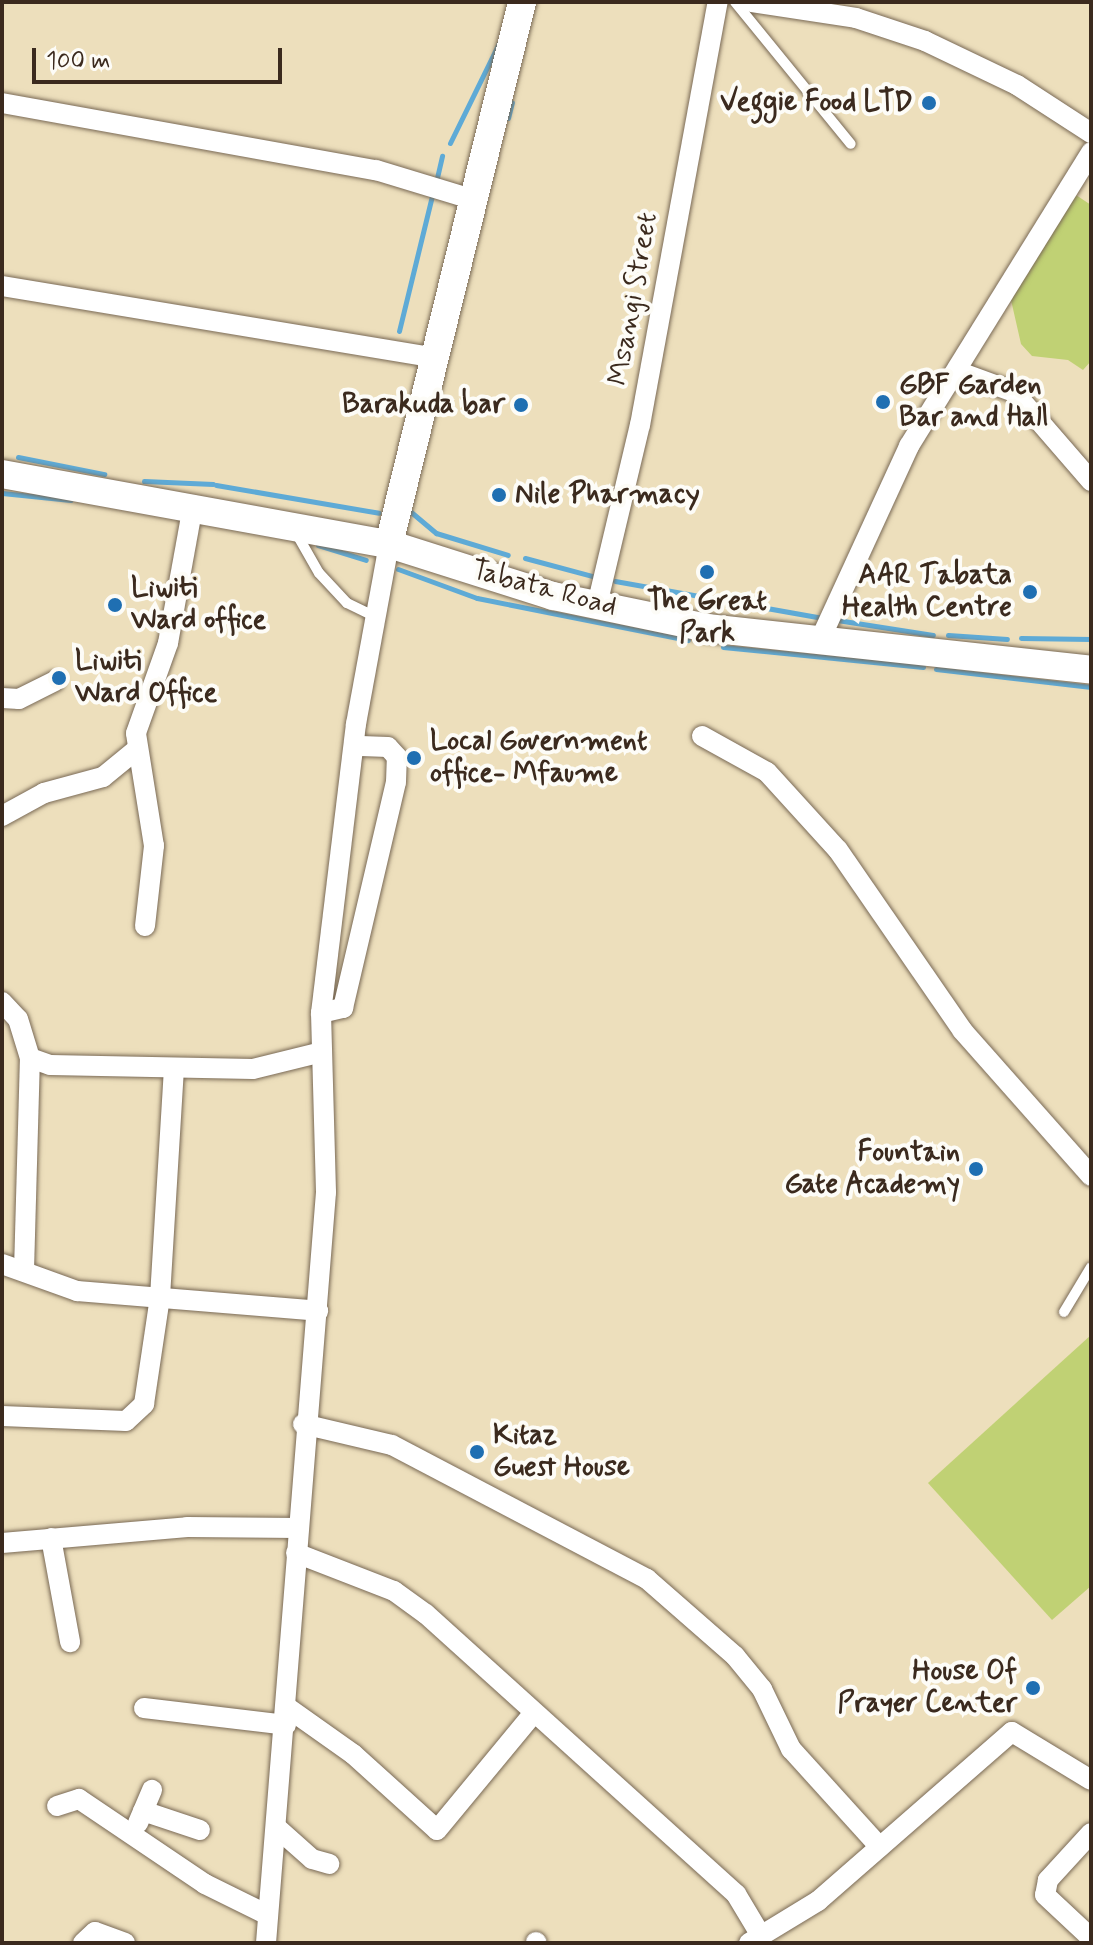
<!DOCTYPE html>
<html>
<head>
<meta charset="utf-8">
<style>
  body { margin:0 }
  #map { position:relative; width:1093px; height:1945px; overflow:hidden; background:#eddfbc; font-family:Mynerve,sans-serif }
  div>[style] { position:absolute }
  [style*='--x'] { left:calc(var(--x)*1px); top:calc(var(--y)*1px); width:calc(var(--w)*1px); rotate:calc(var(--a)*1deg) }
  .green>* { inset:0; background:#c0d174 }
  .stream>* { height:5px; margin:-2.5px; padding:0 2.5px; transform-origin:2.5px; border-radius:2.5px; background:#5eaad6 }
  .roads { filter:drop-shadow(0 0 2px #796955) drop-shadow(0 0 2px #796955) }
  .service>* { height:10px; margin:-5px; padding:0 5px; transform-origin:5px; border-radius:5px; background:#fff }
  .minor>* { height:20px; margin:-10px; padding:0 10px; transform-origin:10px; border-radius:10px; background:#fff }
  .secondary>* { height:28px; margin:-14px; padding:0 14px; transform-origin:14px; border-radius:14px; background:#fff }
  .dots>* { width:22px; height:22px; translate:-50% -50%; box-sizing:border-box; border:4px solid #fdfcf7; border-radius:50% }
  span { translate:-50% -50%; white-space:nowrap; text-align:center; line-height:1.15; -webkit-text-stroke:8px #fdfcf7; paint-order:stroke }
  .poi-label { font-size:28px; color:#3b2a1e; font-weight:700 }
  .right { translate:-100% -50%; text-align:right }
  .left { translate:0 -50%; text-align:left }
  .street-label { font-size:28px; color:#3b2a1e }
  .frame { position:absolute; inset:0; border:4px solid #3b2a1e; pointer-events:none }
  .scale { position:absolute; left:32px; top:48px; width:250px; height:36px; box-sizing:border-box; border:4px solid #3b2a1e; border-top:0; padding-left:10px; font-size:24px; line-height:28px; white-space:nowrap; color:#3b2a1e; -webkit-text-stroke:6px #fdfcf7; paint-order:stroke }
</style>
</head>
<body>
<div id="map">
  <div class="green">
    <div style="clip-path:polygon(1073px 193px,1091px 205px,1091px 361px,1083px 370px,1068px 360px,1032px 356px,1021px 344px,1011px 300px,997px 303px)"></div>
    <div style="clip-path:polygon(1091px 1335px,1091px 1586px,1052px 1620px,928px 1483px)"></div>
  </div>
  <div class="stream">
    <div style="--x:508;--y:118;--w:16;--a:-76"></div>
    <div style="--x:450;--y:143;--w:111;--a:-63.9"></div>
    <div style="--x:436;--y:182;--w:27;--a:-77"></div>
    <div style="--x:399;--y:331;--w:143;--a:-76.3"></div>
    <div style="--x:18;--y:457;--w:88;--a:11.2"></div>
    <div style="--x:144;--y:481;--w:69;--a:2.5"></div>
    <div style="--x:216;--y:485;--w:165;--a:9.7"></div>
    <div style="--x:2;--y:493;--w:69;--a:5.8"></div>
    <div style="--x:411;--y:512;--w:33;--a:40"></div>
    <div style="--x:436;--y:533;--w:75;--a:17"></div>
    <div style="--x:318;--y:545;--w:50;--a:17.4"></div>
    <div style="--x:525;--y:558;--w:69;--a:15"></div>
    <div style="--x:398;--y:569;--w:84;--a:20.2"></div>
    <div style="--x:477;--y:598;--w:215;--a:11.3"></div>
    <div style="--x:615;--y:581;--w:211;--a:10.1"></div>
    <div style="--x:837;--y:620;--w:97;--a:8.9"></div>
    <div style="--x:948;--y:635;--w:59;--a:3.9"></div>
    <div style="--x:1021;--y:638;--w:70;--a:0.8"></div>
    <div style="--x:723;--y:647;--w:201;--a:5.7"></div>
    <div style="--x:936;--y:669;--w:156;--a:6.6"></div>
  </div>
  <div class="roads">
    <div class="service">
      <div style="--x:735;--y:2;--w:183;--a:50.8"></div>
      <div style="--x:295;--y:531;--w:48;--a:60.3"></div>
      <div style="--x:319;--y:573;--w:41;--a:47"></div>
      <div style="--x:347;--y:603;--w:32;--a:26"></div>
      <div style="--x:1064;--y:1312;--w:52;--a:-59"></div>
    </div>
    <div class="minor">
      <div style="--x:752;--y:2;--w:105;--a:8.7"></div>
      <div style="--x:856;--y:18;--w:73;--a:18.4"></div>
      <div style="--x:925;--y:41;--w:102;--a:25.6"></div>
      <div style="--x:1017;--y:85;--w:88;--a:33"></div>
      <div style="--x:2;--y:103;--w:380;--a:10.2"></div>
      <div style="--x:376;--y:170;--w:103;--a:16.9"></div>
      <div style="--x:2;--y:286;--w:436;--a:9.4"></div>
      <div style="--x:959;--y:372;--w:59;--a:20"></div>
      <div style="--x:1014;--y:392;--w:118;--a:49.1"></div>
      <div style="--x:597;--y:605;--w:185;--a:-76.6"></div>
      <div style="--x:640;--y:425;--w:430;--a:-79.6"></div>
      <div style="--x:819;--y:642;--w:216;--a:-65.3"></div>
      <div style="--x:909;--y:446;--w:346;--a:-58.2"></div>
      <div style="--x:2;--y:698;--w:17;--a:3"></div>
      <div style="--x:19;--y:699;--w:40;--a:-26.6"></div>
      <div style="--x:702;--y:736;--w:74;--a:29"></div>
      <div style="--x:767;--y:772;--w:105;--a:47.7"></div>
      <div style="--x:838;--y:850;--w:219;--a:55.4"></div>
      <div style="--x:962;--y:1030;--w:195;--a:48.5"></div>
      <div style="--x:2;--y:816;--w:48;--a:-28.7"></div>
      <div style="--x:44;--y:793;--w:61;--a:-15.2"></div>
      <div style="--x:103;--y:777;--w:43;--a:-39.3"></div>
      <div style="--x:145;--y:926;--w:81;--a:-83.6"></div>
      <div style="--x:154;--y:846;--w:114;--a:-99.1"></div>
      <div style="--x:136;--y:733;--w:96;--a:-70.4"></div>
      <div style="--x:168;--y:643;--w:140;--a:-79.7"></div>
      <div style="--x:2;--y:1002;--w:23;--a:47"></div>
      <div style="--x:18;--y:1019;--w:41;--a:72.9"></div>
      <div style="--x:30;--y:1058;--w:21;--a:19"></div>
      <div style="--x:50;--y:1065;--w:203;--a:1.1"></div>
      <div style="--x:253;--y:1069;--w:71;--a:-13.8"></div>
      <div style="--x:321;--y:1013;--w:23;--a:-13"></div>
      <div style="--x:343;--y:1008;--w:232;--a:-76.8"></div>
      <div style="--x:396;--y:782;--w:25;--a:-88"></div>
      <div style="--x:397;--y:757;--w:13;--a:-132"></div>
      <div style="--x:388;--y:747;--w:34;--a:-178"></div>
      <div style="--x:2;--y:1264;--w:80;--a:19.8"></div>
      <div style="--x:77;--y:1291;--w:242;--a:4.7"></div>
      <div style="--x:24;--y:1271;--w:213;--a:-88.4"></div>
      <div style="--x:2;--y:1416;--w:124;--a:2.3"></div>
      <div style="--x:126;--y:1421;--w:25;--a:-43"></div>
      <div style="--x:144;--y:1404;--w:108;--a:-81.5"></div>
      <div style="--x:160;--y:1297;--w:228;--a:-86.5"></div>
      <div style="--x:303;--y:1424;--w:91;--a:13.3"></div>
      <div style="--x:392;--y:1445;--w:288;--a:27.7"></div>
      <div style="--x:647;--y:1579;--w:117;--a:41.2"></div>
      <div style="--x:735;--y:1656;--w:43;--a:50.7"></div>
      <div style="--x:762;--y:1689;--w:67;--a:64.2"></div>
      <div style="--x:791;--y:1749;--w:132;--a:47.8"></div>
      <div style="--x:51;--y:1538;--w:106;--a:79.6"></div>
      <div style="--x:2;--y:1543;--w:186;--a:-4.9"></div>
      <div style="--x:187;--y:1527;--w:111;--a:0.5"></div>
      <div style="--x:296;--y:1553;--w:105;--a:21.2"></div>
      <div style="--x:394;--y:1591;--w:39;--a:36"></div>
      <div style="--x:426;--y:1614;--w:418;--a:42.1"></div>
      <div style="--x:736;--y:1894;--w:47;--a:59"></div>
      <div style="--x:144;--y:1708;--w:143;--a:6.8"></div>
      <div style="--x:288;--y:1708;--w:80;--a:35.3"></div>
      <div style="--x:353;--y:1754;--w:113;--a:42.1"></div>
      <div style="--x:437;--y:1830;--w:149;--a:-50.4"></div>
      <div style="--x:57;--y:1806;--w:23;--a:-18"></div>
      <div style="--x:79;--y:1799;--w:152;--a:34"></div>
      <div style="--x:205;--y:1884;--w:70;--a:26.2"></div>
      <div style="--x:143;--y:1811;--w:60;--a:18.4"></div>
      <div style="--x:138;--y:1823;--w:36;--a:-67"></div>
      <div style="--x:276;--y:1827;--w:48;--a:41.6"></div>
      <div style="--x:312;--y:1859;--w:18;--a:16"></div>
      <div style="--x:1091;--y:1833;--w:64;--a:132.5"></div>
      <div style="--x:1048;--y:1880;--w:15;--a:101"></div>
      <div style="--x:1045;--y:1895;--w:63;--a:43.1"></div>
      <div style="--x:536;--y:1942;--w:1;--a:45"></div>
      <div style="--x:83;--y:1943;--w:16;--a:-43"></div>
      <div style="--x:95;--y:1932;--w:32;--a:20"></div>
      <div style="--x:266;--y:1943;--w:753;--a:-85.43"></div>
      <div style="--x:326;--y:1192;--w:179;--a:-91.6"></div>
      <div style="--x:321;--y:1013;--w:291;--a:-83.1"></div>
      <div style="--x:356;--y:724;--w:183;--a:-79.6"></div>
      <div style="--x:749;--y:1943;--w:81;--a:-31.3"></div>
      <div style="--x:818;--y:1901;--w:257;--a:-41.1"></div>
      <div style="--x:1012;--y:1732;--w:92;--a:31.3"></div>
    </div>
    <div class="secondary">
      <div style="--x:2;--y:474;--w:393;--a:10.3"></div>
      <div style="--x:389;--y:544;--w:172;--a:17.6"></div>
      <div style="--x:553;--y:596;--w:157;--a:11.7"></div>
      <div style="--x:707;--y:628;--w:386;--a:6.2"></div>
      <div style="--x:389;--y:544;--w:558;--a:-76.21"></div>
    </div>
  </div>
  <div class="dots">
    <div style="left:929px;top:103px;background:#1f6fb2"></div>
    <div style="left:883px;top:402px;background:#1f6fb2"></div>
    <div style="left:521px;top:405px;background:#1f6fb2"></div>
    <div style="left:499px;top:495px;background:#1f6fb2"></div>
    <div style="left:707px;top:572px;background:#1f6fb2"></div>
    <div style="left:1030px;top:592px;background:#1f6fb2"></div>
    <div style="left:115px;top:605px;background:#1f6fb2"></div>
    <div style="left:59px;top:678px;background:#1f6fb2"></div>
    <div style="left:414px;top:758px;background:#1f6fb2"></div>
    <div style="left:976px;top:1169px;background:#1f6fb2"></div>
    <div style="left:477px;top:1452px;background:#1f6fb2"></div>
    <div style="left:1033px;top:1688px;background:#1f6fb2"></div>
  </div>
  <div class="poi-label">
    <span class="right" style="left:913px;top:103px">Veggie Food LTD</span>
    <span class="left" style="left:899px;top:402px">GBF Garden<br>Bar and Hall</span>
    <span class="right" style="left:505px;top:405px">Barakuda bar</span>
    <span class="left" style="left:515px;top:495px">Nile Pharmacy</span>
    <span class="right" style="left:1012px;top:592px">AAR Tabata<br>Health Centre</span>
    <span class="left" style="left:131px;top:605px">Liwiti<br>Ward office</span>
    <span style="left:707px;top:618px">The Great<br>Park</span>
    <span class="left" style="left:75px;top:678px">Liwiti<br>Ward Office</span>
    <span class="left" style="left:430px;top:758px">Local Government<br>office- Mfaume</span>
    <span class="right" style="left:960px;top:1169px">Fountain<br>Gate Academy</span>
    <span class="left" style="left:493px;top:1452px">Kitaz<br>Guest House</span>
    <span class="right" style="left:1017px;top:1688px">House Of<br>Prayer Center</span>
  </div>
  <div class="street-label">
    <span style="left:634px;top:299px;rotate:-80deg">Msangi Street</span>
    <span style="left:544px;top:589px;rotate:15deg">Tabata Road</span>
  </div>
  <div class="frame"></div>
  <div class="scale">100 m</div>
</div>
</body>
</html>
